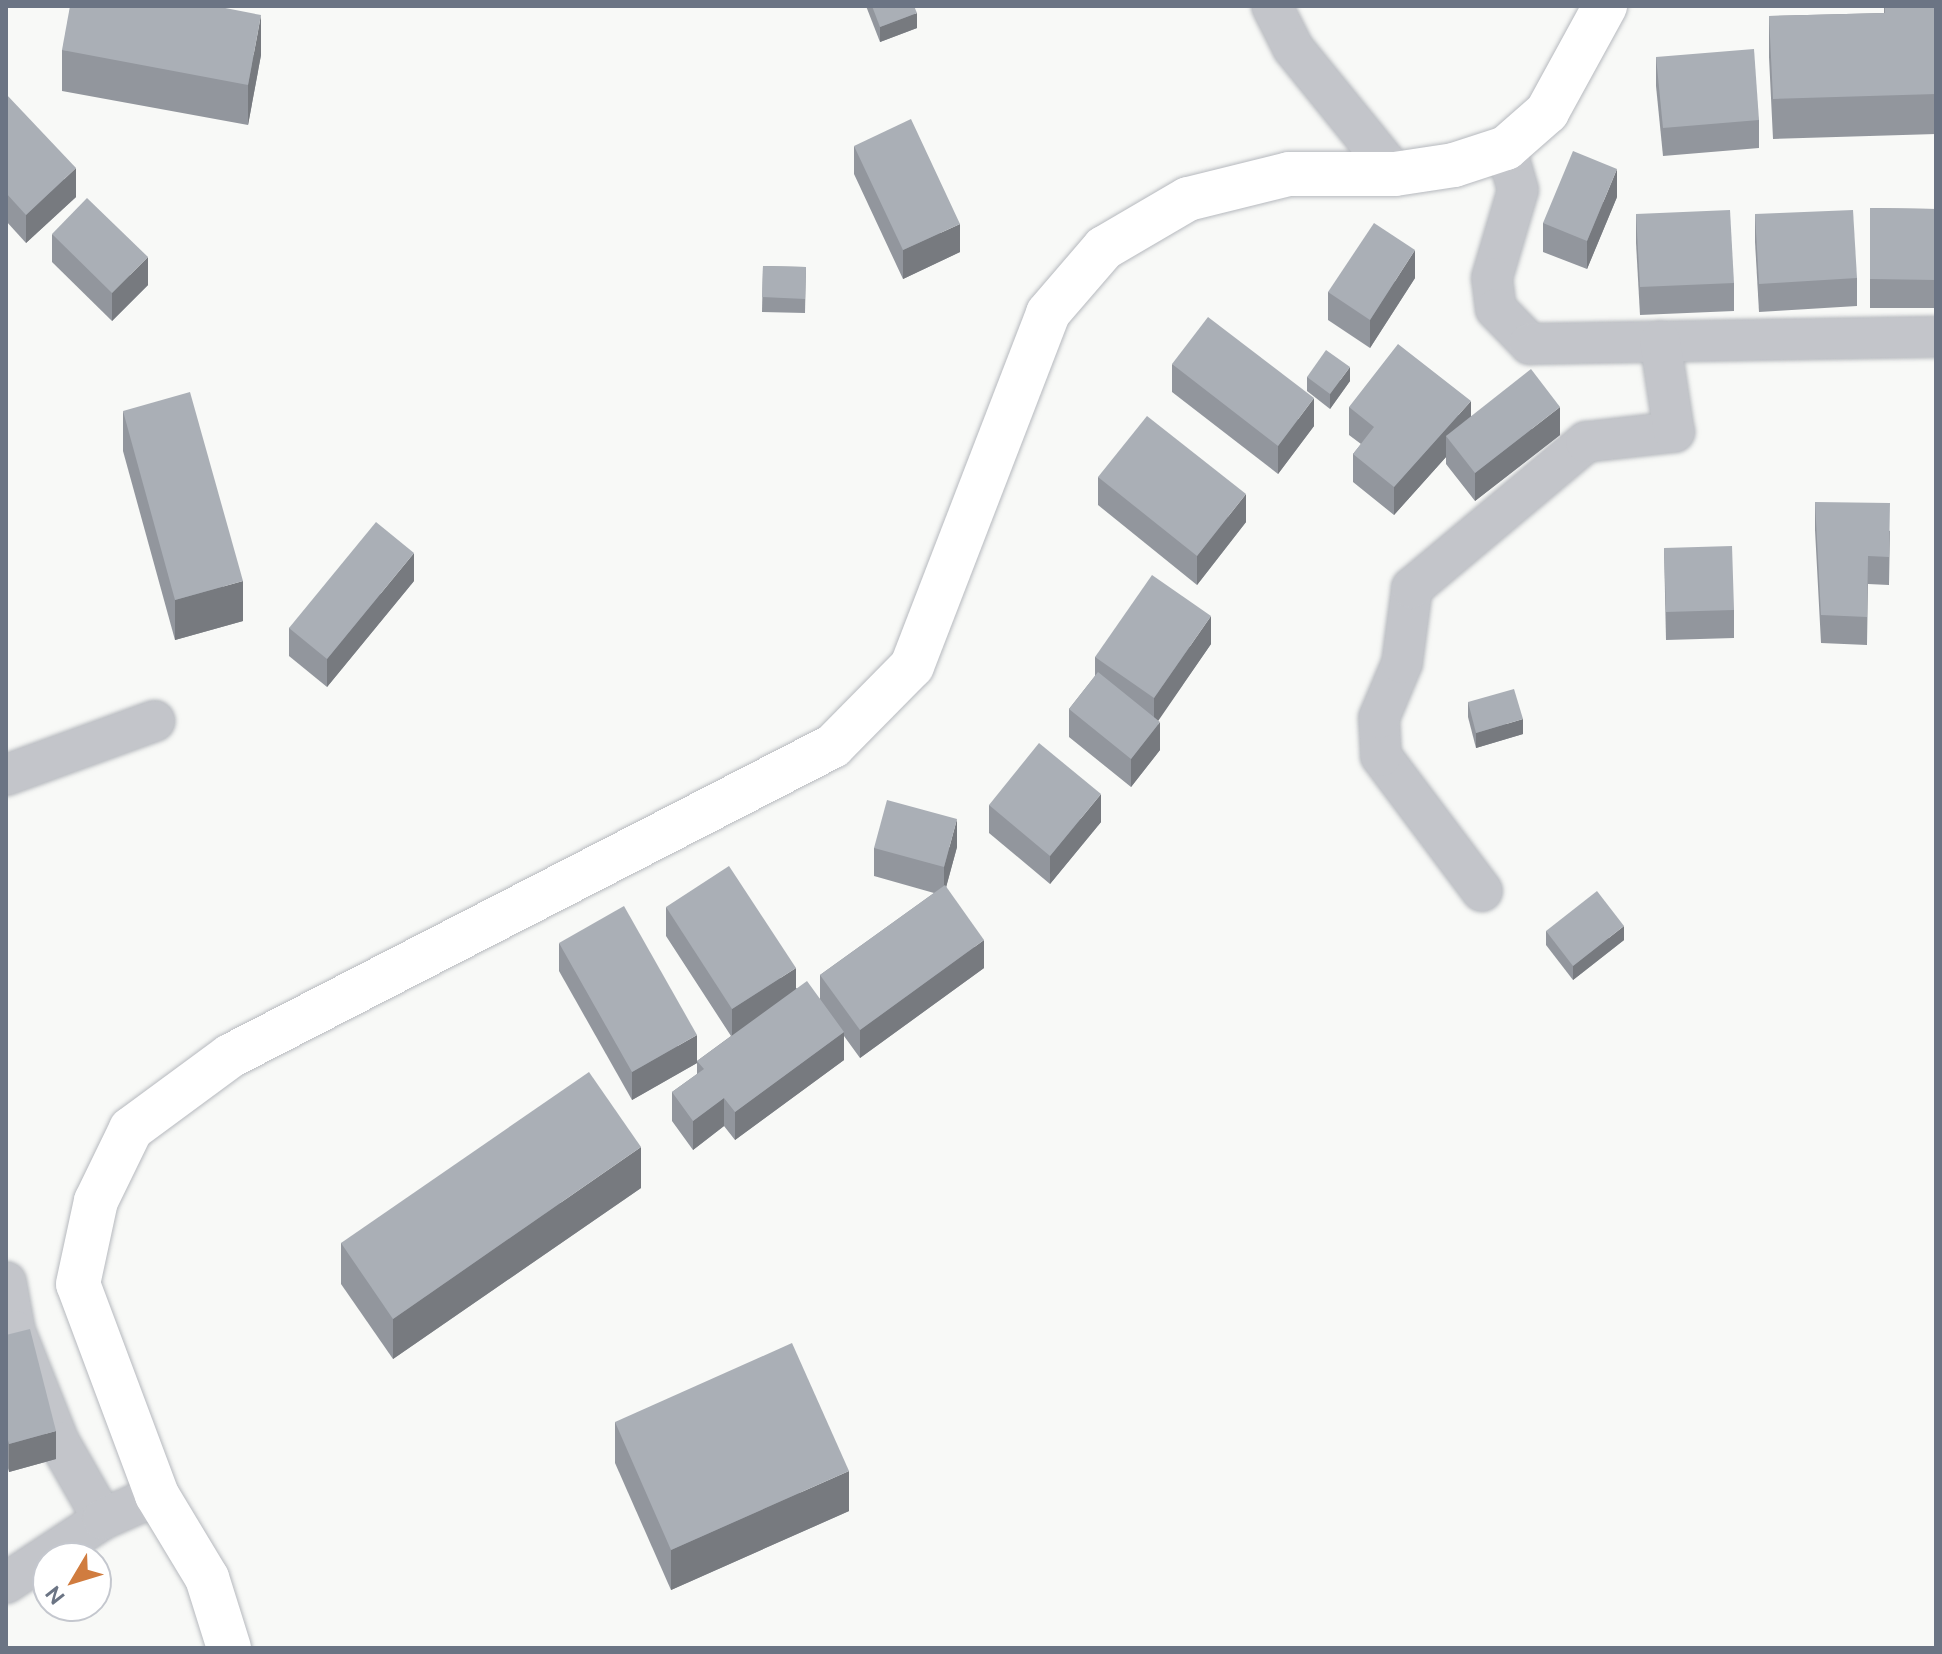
<!DOCTYPE html>
<html>
<head>
<meta charset="utf-8">
<style>
  body { margin:0 }
  #map { position:relative; width:1942px; height:1654px; overflow:hidden; background:#f8f9f7; font-family:Ubuntu,sans-serif }
  div>[style] { position:absolute }
  [style*='--x'] { left:calc(var(--x)*1px); top:calc(var(--y)*1px); width:calc(var(--w)*1px); rotate:calc(var(--a)*1deg) }
  .roads { filter:drop-shadow(0 0 2px #b6b9be) drop-shadow(0 0 2px #b6b9be) }
  .street>* { height:40px; margin:-20px; padding:0 20px; transform-origin:20px; border-radius:20px; background:#c3c5ca }
  .secondary>* { height:44px; margin:-22px; padding:0 22px; transform-origin:22px; border-radius:22px; background:#fff }
  .wall>* { inset:0; background:#92969d }
  .shaded-wall>* { inset:0; background:#777a7f }
  .building>* { inset:0; background:#aaafb6 }
  span { translate:-50% -50%; white-space:nowrap; text-align:center; line-height:1.15; -webkit-text-stroke:8px #fff; paint-order:stroke }
  .frame { position:absolute; inset:0; border:8px solid #6b7484; pointer-events:none }
  .north { position:absolute; left:32px; top:1542px; width:80px; height:80px; box-sizing:border-box; background:#fff; border:2px solid #c4c7ce; border-radius:50%; rotate:232deg; font-size:22px; font-weight:700; line-height:32px; text-align:center; color:#6b7484 }
  .north::after { content:''; display:block; margin:auto; width:28px; height:36px; background:#d07c3f; clip-path:polygon(50% 0,100% 100%,50% 72%,0 100%) }
</style>
</head>
<body>
<div id="map">
  <div class="roads">
    <div class="street">
      <div style="--x:1272;--y:6;--w:47;--a:63.4"></div>
      <div style="--x:1293;--y:48;--w:162;--a:51"></div>
      <div style="--x:1506;--y:148;--w:44;--a:74.1"></div>
      <div style="--x:1518;--y:190;--w:92;--a:106.5"></div>
      <div style="--x:1492;--y:278;--w:31;--a:83"></div>
      <div style="--x:1496;--y:309;--w:49;--a:45.8"></div>
      <div style="--x:1530;--y:344;--w:406;--a:-1"></div>
      <div style="--x:6;--y:775;--w:158;--a:-20"></div>
      <div style="--x:1482;--y:891;--w:169;--a:-126.8"></div>
      <div style="--x:1381;--y:756;--w:38;--a:-93"></div>
      <div style="--x:1379;--y:718;--w:60;--a:-67.3"></div>
      <div style="--x:1402;--y:663;--w:76;--a:-82.4"></div>
      <div style="--x:1412;--y:588;--w:227;--a:-40"></div>
      <div style="--x:1586;--y:442;--w:89;--a:-6.5"></div>
      <div style="--x:1674;--y:432;--w:92;--a:-98.7"></div>
      <div style="--x:6;--y:1282;--w:50;--a:79.6"></div>
      <div style="--x:15;--y:1331;--w:119;--a:68.4"></div>
      <div style="--x:59;--y:1442;--w:89;--a:60.3"></div>
      <div style="--x:6;--y:1583;--w:116;--a:-33.4"></div>
      <div style="--x:103;--y:1519;--w:59;--a:-24"></div>
    </div>
    <div class="secondary">
      <div style="--x:229;--y:1648;--w:73;--a:-107.4"></div>
      <div style="--x:207;--y:1578;--w:97;--a:-121.1"></div>
      <div style="--x:157;--y:1495;--w:225;--a:-110.5"></div>
      <div style="--x:78;--y:1284;--w:85;--a:-77.8"></div>
      <div style="--x:96;--y:1201;--w:80;--a:-64.1"></div>
      <div style="--x:131;--y:1129;--w:123;--a:-36.4"></div>
      <div style="--x:230;--y:1056;--w:678;--a:-27.21"></div>
      <div style="--x:833;--y:746;--w:112;--a:-45.4"></div>
      <div style="--x:912;--y:666;--w:378;--a:-68.9"></div>
      <div style="--x:1048;--y:313;--w:86;--a:-49.3"></div>
      <div style="--x:1104;--y:248;--w:97;--a:-30.3"></div>
      <div style="--x:1188;--y:199;--w:104;--a:-13.9"></div>
      <div style="--x:1289;--y:174;--w:106;--a:0"></div>
      <div style="--x:1395;--y:174;--w:60;--a:-8.7"></div>
      <div style="--x:1454;--y:165;--w:55;--a:-18.1"></div>
      <div style="--x:1506;--y:148;--w:55;--a:-41.3"></div>
      <div style="--x:1547;--y:112;--w:121;--a:-61.3"></div>
    </div>
  </div>
  <div class="wall">
    <div style="clip-path:polygon(866px 6px,914px 6px,917px 28px,880px 42px)"></div>
    <div style="clip-path:polygon(1884px 6px,1936px 6px,1936px 134px,1773px 139px,1769px 57px,1769px 16px,1884px 13px)"></div>
    <div style="clip-path:polygon(62px 50px,261px 55px,248px 125px,62px 91px)"></div>
    <div style="clip-path:polygon(1656px 57px,1759px 120px,1759px 148px,1663px 156px,1656px 86px)"></div>
    <div style="clip-path:polygon(6px 94px,76px 197px,26px 243px,6px 221px)"></div>
    <div style="clip-path:polygon(854px 146px,960px 252px,903px 279px,854px 174px)"></div>
    <div style="clip-path:polygon(1617px 197px,1587px 269px,1543px 252px,1543px 223px)"></div>
    <div style="clip-path:polygon(1870px 208px,1936px 209px,1936px 308px,1870px 308px)"></div>
    <div style="clip-path:polygon(1636px 214px,1734px 283px,1734px 311px,1640px 315px,1636px 243px)"></div>
    <div style="clip-path:polygon(1755px 214px,1857px 278px,1857px 306px,1759px 312px,1755px 242px)"></div>
    <div style="clip-path:polygon(52px 234px,148px 285px,112px 321px,52px 262px)"></div>
    <div style="clip-path:polygon(763px 266px,806px 267px,805px 313px,762px 312px)"></div>
    <div style="clip-path:polygon(1415px 278px,1370px 348px,1328px 320px,1328px 292px)"></div>
    <div style="clip-path:polygon(1172px 364px,1314px 426px,1278px 474px,1172px 392px)"></div>
    <div style="clip-path:polygon(1307px 377px,1350px 381px,1330px 409px,1307px 391px)"></div>
    <div style="clip-path:polygon(1349px 407px,1471px 416px,1560px 435px,1475px 501px,1446px 464px,1446px 457px,1394px 515px,1353px 482px,1353px 454px,1361px 444px,1349px 435px)"></div>
    <div style="clip-path:polygon(123px 411px,243px 621px,175px 640px,123px 451px)"></div>
    <div style="clip-path:polygon(1098px 477px,1246px 522px,1197px 585px,1098px 505px)"></div>
    <div style="clip-path:polygon(1815px 502px,1890px 531px,1889px 585px,1868px 584px,1867px 645px,1821px 643px,1815px 530px)"></div>
    <div style="clip-path:polygon(1664px 548px,1734px 610px,1734px 638px,1666px 640px)"></div>
    <div style="clip-path:polygon(414px 581px,327px 687px,289px 656px,289px 628px)"></div>
    <div style="clip-path:polygon(1211px 644px,1158px 720px,1160px 750px,1131px 787px,1069px 737px,1069px 709px,1095px 676px,1095px 657px)"></div>
    <div style="clip-path:polygon(1468px 702px,1523px 734px,1476px 748px,1468px 717px)"></div>
    <div style="clip-path:polygon(989px 805px,1101px 822px,1050px 884px,989px 833px)"></div>
    <div style="clip-path:polygon(957px 847px,946px 887px,984px 968px,860px 1058px,844px 1036px,844px 1060px,735px 1140px,724px 1126px,693px 1150px,672px 1121px,672px 1092px,697px 1074px,697px 1061px,731px 1036px,666px 936px,666px 907px,796px 988px,820px 999px,820px 975px,934px 893px,874px 876px,874px 848px)"></div>
    <div style="clip-path:polygon(1546px 931px,1624px 940px,1573px 980px,1546px 945px)"></div>
    <div style="clip-path:polygon(559px 943px,697px 1063px,632px 1100px,559px 971px)"></div>
    <div style="clip-path:polygon(641px 1188px,393px 1359px,341px 1284px,341px 1243px)"></div>
    <div style="clip-path:polygon(6px 1335px,56px 1459px,9px 1472px,6px 1461px)"></div>
    <div style="clip-path:polygon(615px 1422px,849px 1511px,671px 1590px,615px 1463px)"></div>
  </div>
  <div class="shaded-wall">
    <div style="clip-path:polygon(917px 13px,917px 28px,880px 42px,880px 27px)"></div>
    <div style="clip-path:polygon(261px 15px,261px 55px,248px 125px,248px 85px)"></div>
    <div style="clip-path:polygon(76px 168px,76px 197px,26px 243px,26px 215px)"></div>
    <div style="clip-path:polygon(1617px 169px,1617px 197px,1587px 269px,1587px 241px)"></div>
    <div style="clip-path:polygon(960px 224px,960px 252px,903px 279px,903px 250px)"></div>
    <div style="clip-path:polygon(1415px 250px,1415px 278px,1370px 348px,1370px 320px)"></div>
    <div style="clip-path:polygon(148px 257px,148px 285px,112px 321px,112px 293px)"></div>
    <div style="clip-path:polygon(1350px 367px,1350px 381px,1330px 409px,1330px 394px)"></div>
    <div style="clip-path:polygon(1314px 398px,1314px 426px,1278px 474px,1278px 446px)"></div>
    <div style="clip-path:polygon(1471px 401px,1471px 429px,1446px 436px,1446px 457px,1394px 515px,1394px 487px)"></div>
    <div style="clip-path:polygon(1560px 407px,1560px 435px,1475px 501px,1475px 473px)"></div>
    <div style="clip-path:polygon(1246px 494px,1246px 522px,1197px 585px,1197px 556px)"></div>
    <div style="clip-path:polygon(414px 553px,414px 581px,327px 687px,327px 659px)"></div>
    <div style="clip-path:polygon(243px 581px,243px 621px,175px 640px,175px 600px)"></div>
    <div style="clip-path:polygon(1211px 616px,1211px 644px,1154px 727px,1154px 698px)"></div>
    <div style="clip-path:polygon(1523px 719px,1523px 734px,1476px 748px,1476px 733px)"></div>
    <div style="clip-path:polygon(1160px 722px,1160px 750px,1131px 787px,1131px 759px)"></div>
    <div style="clip-path:polygon(1101px 794px,1101px 822px,1050px 884px,1050px 856px)"></div>
    <div style="clip-path:polygon(957px 819px,957px 847px,944px 895px,944px 867px)"></div>
    <div style="clip-path:polygon(1624px 926px,1624px 940px,1573px 980px,1573px 966px)"></div>
    <div style="clip-path:polygon(984px 940px,984px 968px,860px 1058px,860px 1030px)"></div>
    <div style="clip-path:polygon(796px 968px,796px 996px,732px 1037px,732px 1009px)"></div>
    <div style="clip-path:polygon(844px 1032px,844px 1060px,735px 1140px,735px 1112px)"></div>
    <div style="clip-path:polygon(697px 1035px,697px 1063px,632px 1100px,632px 1072px)"></div>
    <div style="clip-path:polygon(724px 1098px,724px 1126px,693px 1150px,693px 1121px)"></div>
    <div style="clip-path:polygon(641px 1147px,641px 1188px,393px 1359px,393px 1319px)"></div>
    <div style="clip-path:polygon(56px 1431px,56px 1459px,9px 1472px,9px 1444px)"></div>
    <div style="clip-path:polygon(849px 1471px,849px 1511px,671px 1590px,671px 1550px)"></div>
  </div>
  <div class="building">
    <div style="clip-path:polygon(70px 6px,215px 6px,261px 15px,248px 85px,62px 50px)"></div>
    <div style="clip-path:polygon(872px 6px,914px 6px,917px 13px,880px 27px)"></div>
    <div style="clip-path:polygon(1885px 6px,1936px 6px,1936px 94px,1773px 99px,1769px 16px,1885px 13px)"></div>
    <div style="clip-path:polygon(1754px 49px,1759px 120px,1663px 128px,1656px 57px)"></div>
    <div style="clip-path:polygon(6px 94px,76px 168px,26px 215px,6px 193px)"></div>
    <div style="clip-path:polygon(911px 119px,960px 224px,903px 250px,854px 146px)"></div>
    <div style="clip-path:polygon(1573px 151px,1617px 169px,1587px 241px,1543px 223px)"></div>
    <div style="clip-path:polygon(87px 198px,148px 257px,112px 293px,52px 234px)"></div>
    <div style="clip-path:polygon(1870px 208px,1936px 209px,1936px 280px,1870px 279px)"></div>
    <div style="clip-path:polygon(1730px 210px,1734px 283px,1640px 287px,1636px 214px)"></div>
    <div style="clip-path:polygon(1853px 210px,1857px 278px,1759px 284px,1755px 214px)"></div>
    <div style="clip-path:polygon(1374px 223px,1415px 250px,1370px 320px,1328px 292px)"></div>
    <div style="clip-path:polygon(763px 266px,806px 267px,805px 299px,762px 297px)"></div>
    <div style="clip-path:polygon(1208px 317px,1314px 398px,1278px 446px,1172px 364px)"></div>
    <div style="clip-path:polygon(1398px 344px,1471px 401px,1394px 487px,1353px 454px,1374px 427px,1349px 407px)"></div>
    <div style="clip-path:polygon(1326px 350px,1350px 367px,1330px 394px,1307px 377px)"></div>
    <div style="clip-path:polygon(1531px 369px,1560px 407px,1475px 473px,1446px 436px)"></div>
    <div style="clip-path:polygon(190px 392px,243px 581px,175px 600px,123px 411px)"></div>
    <div style="clip-path:polygon(1147px 416px,1246px 494px,1197px 556px,1098px 477px)"></div>
    <div style="clip-path:polygon(1815px 502px,1890px 503px,1889px 557px,1868px 556px,1867px 617px,1821px 615px)"></div>
    <div style="clip-path:polygon(376px 522px,414px 553px,327px 659px,289px 628px)"></div>
    <div style="clip-path:polygon(1732px 546px,1734px 610px,1666px 612px,1664px 548px)"></div>
    <div style="clip-path:polygon(1152px 575px,1211px 616px,1154px 698px,1095px 657px)"></div>
    <div style="clip-path:polygon(1098px 672px,1160px 722px,1131px 759px,1069px 709px)"></div>
    <div style="clip-path:polygon(1514px 689px,1523px 719px,1476px 733px,1468px 702px)"></div>
    <div style="clip-path:polygon(1039px 743px,1101px 794px,1050px 856px,989px 805px)"></div>
    <div style="clip-path:polygon(887px 800px,957px 819px,944px 867px,874px 848px)"></div>
    <div style="clip-path:polygon(729px 866px,796px 968px,732px 1009px,666px 907px)"></div>
    <div style="clip-path:polygon(945px 885px,984px 940px,860px 1030px,820px 975px)"></div>
    <div style="clip-path:polygon(1597px 891px,1624px 926px,1573px 966px,1546px 931px)"></div>
    <div style="clip-path:polygon(624px 906px,697px 1035px,632px 1072px,559px 943px)"></div>
    <div style="clip-path:polygon(807px 981px,844px 1032px,735px 1112px,724px 1098px,693px 1121px,672px 1092px,704px 1069px,697px 1061px)"></div>
    <div style="clip-path:polygon(589px 1072px,641px 1147px,393px 1319px,341px 1243px)"></div>
    <div style="clip-path:polygon(30px 1329px,56px 1431px,9px 1444px,6px 1433px,6px 1335px)"></div>
    <div style="clip-path:polygon(792px 1343px,849px 1471px,671px 1550px,615px 1422px)"></div>
  </div>
  <div class="frame"></div>
  <div class="north">N</div>
</div>
</body>
</html>
